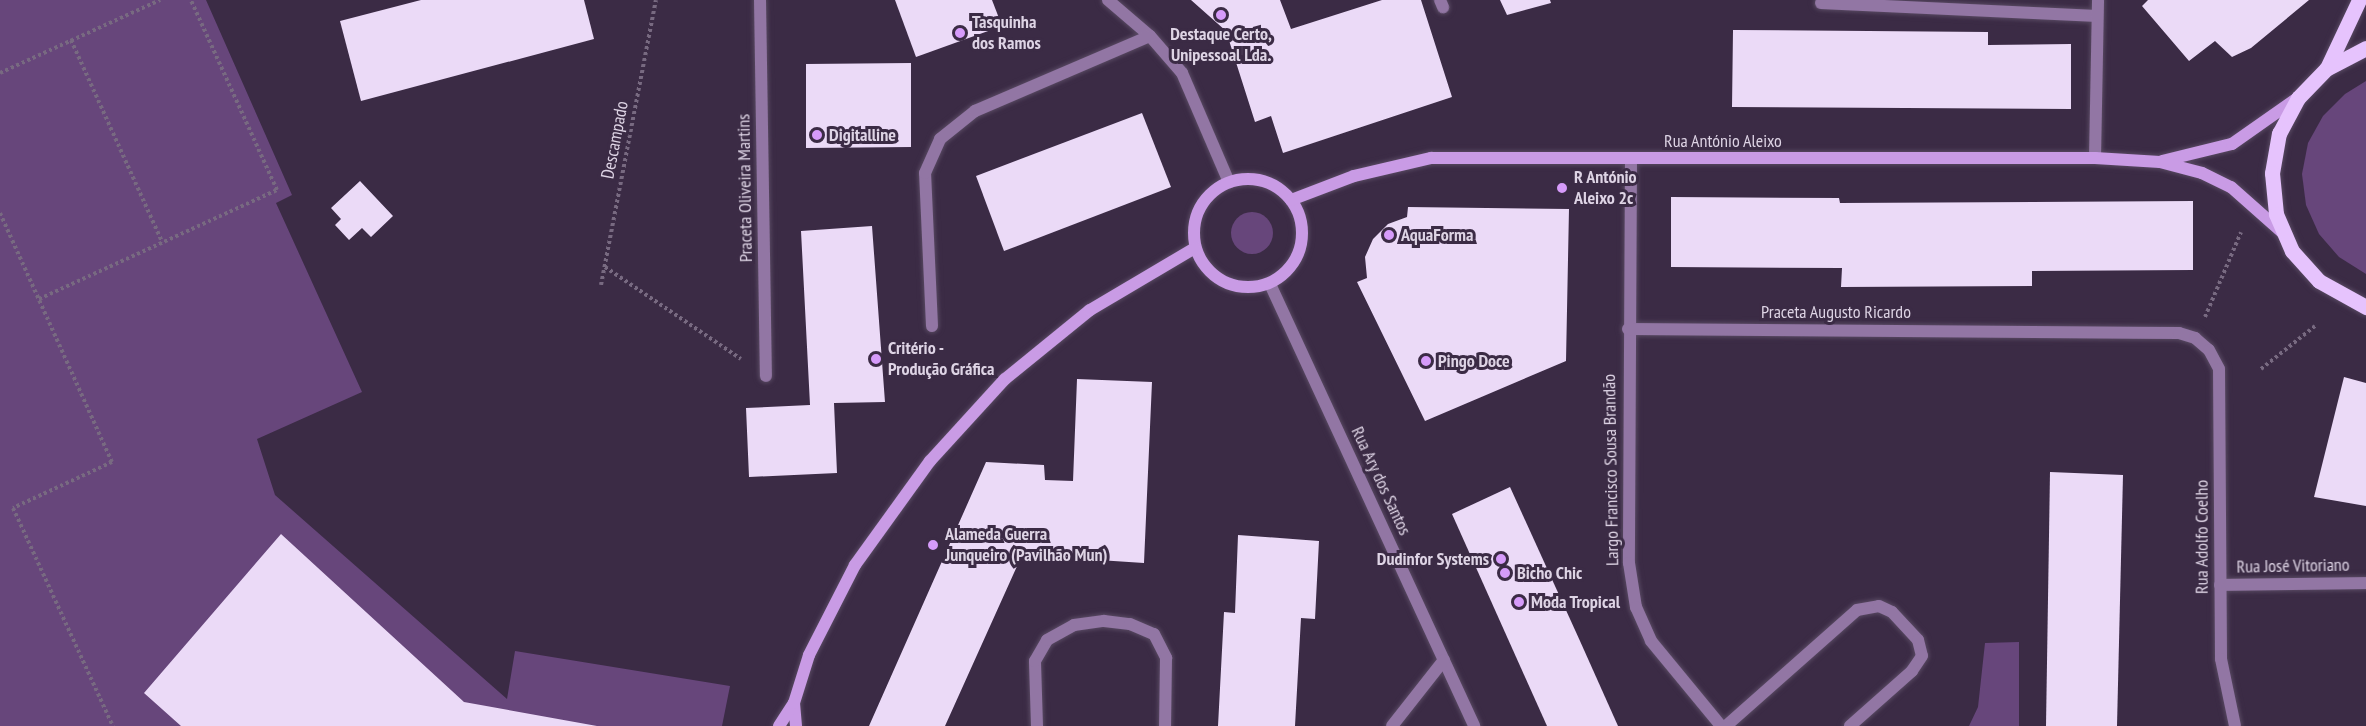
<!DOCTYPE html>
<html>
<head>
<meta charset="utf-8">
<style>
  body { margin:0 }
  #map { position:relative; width:2366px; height:726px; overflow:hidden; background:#3b2b45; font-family:"PT Sans Narrow",sans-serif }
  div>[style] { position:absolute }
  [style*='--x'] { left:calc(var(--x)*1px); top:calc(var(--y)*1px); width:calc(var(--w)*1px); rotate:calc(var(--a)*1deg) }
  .green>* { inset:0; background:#67467b }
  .round { border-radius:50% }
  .building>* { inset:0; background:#ebdaf7 }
  .path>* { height:4px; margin-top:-2px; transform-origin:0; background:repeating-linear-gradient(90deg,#786a81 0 3px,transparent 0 6px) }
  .roads { filter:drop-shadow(0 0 2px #584962) drop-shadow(0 0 2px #584962) }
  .lane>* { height:12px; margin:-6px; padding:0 6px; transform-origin:6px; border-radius:6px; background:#9276a4 }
  .street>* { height:12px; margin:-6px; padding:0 6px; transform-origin:6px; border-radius:6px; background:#9276a4 }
  .secondary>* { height:12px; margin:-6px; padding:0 6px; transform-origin:6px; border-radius:6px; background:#c99be5 }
  .secondary>.ring { margin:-6px; padding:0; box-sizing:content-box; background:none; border:12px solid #c99be5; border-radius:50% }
  .primary>* { height:15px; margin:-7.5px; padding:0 7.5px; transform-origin:7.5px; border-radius:7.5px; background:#e6c3fd }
  .dots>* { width:16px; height:16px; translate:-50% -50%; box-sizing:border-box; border:3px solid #3b2b45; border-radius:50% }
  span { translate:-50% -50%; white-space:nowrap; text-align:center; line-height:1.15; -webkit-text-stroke:6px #3b2b45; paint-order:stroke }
  .poi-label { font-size:18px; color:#ded4e5; font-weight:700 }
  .left { translate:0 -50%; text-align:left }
  .right { translate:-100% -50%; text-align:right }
  .street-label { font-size:18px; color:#ded4e5 }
</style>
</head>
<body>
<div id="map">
  <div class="green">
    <div style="clip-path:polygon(0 0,206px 0,292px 195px,276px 203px,362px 392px,257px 439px,275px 495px,507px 699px,515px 651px,730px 686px,722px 726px,0 726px)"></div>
    <div style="clip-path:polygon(2366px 81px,2366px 274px,2339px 257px,2319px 234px,2306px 205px,2302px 174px,2308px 143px,2323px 116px,2345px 94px)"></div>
    <div class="round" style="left:1231px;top:212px;width:42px;height:42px"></div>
    <div style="clip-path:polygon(2019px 642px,2019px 726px,1969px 726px,1978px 707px,1985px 643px)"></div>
  </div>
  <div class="building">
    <div style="clip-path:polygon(421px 0,584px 0,594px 39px,361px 101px,340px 21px)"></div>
    <div style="clip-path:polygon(895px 0,992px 0,1002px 26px,916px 57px)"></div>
    <div style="clip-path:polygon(1191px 0,1280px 0,1291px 29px,1382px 0,1421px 0,1452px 97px,1283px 153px,1271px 116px,1255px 122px,1226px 31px)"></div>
    <div style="clip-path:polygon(1500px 0,1550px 0,1551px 3px,1507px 15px)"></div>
    <div style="clip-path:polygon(2148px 0,2309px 0,2251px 48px,2232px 57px,2215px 41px,2189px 61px,2142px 6px)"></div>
    <div style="clip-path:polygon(1733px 30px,1988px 32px,1988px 45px,2071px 44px,2071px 109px,1732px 107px)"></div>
    <div style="clip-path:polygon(911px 63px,911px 147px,806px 148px,806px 64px)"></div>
    <div style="clip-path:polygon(1142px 113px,1171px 187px,1004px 251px,976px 176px)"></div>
    <div style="clip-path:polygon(360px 181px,393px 216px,371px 237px,362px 228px,349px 240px,335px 225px,341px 219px,331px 208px)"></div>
    <div style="clip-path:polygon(1671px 197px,1839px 198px,1840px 203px,2193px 201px,2193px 270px,2032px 271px,2032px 286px,1841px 287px,1842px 268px,1671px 267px)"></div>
    <div style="clip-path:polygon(1408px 207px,1569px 209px,1566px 361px,1425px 421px,1357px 282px,1367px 278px,1365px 257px,1373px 239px,1388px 224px,1407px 217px)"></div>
    <div style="clip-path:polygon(872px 226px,885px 402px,834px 403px,837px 473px,749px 477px,746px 408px,810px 405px,801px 231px)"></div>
    <div style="clip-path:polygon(2344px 377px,2366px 383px,2366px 506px,2314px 497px)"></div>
    <div style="clip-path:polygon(1077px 379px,1152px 382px,1144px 563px,1022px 555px,945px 726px,869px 726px,986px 462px,1044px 465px,1045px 480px,1073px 481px)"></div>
    <div style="clip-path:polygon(2050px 472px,2123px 475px,2117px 726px,2046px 726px)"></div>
    <div style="clip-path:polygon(1510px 487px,1580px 641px,1618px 726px,1547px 726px,1452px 514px)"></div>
    <div style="clip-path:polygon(281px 534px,464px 702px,597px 726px,181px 726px,144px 693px)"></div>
    <div style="clip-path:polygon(1238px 535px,1319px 541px,1315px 619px,1301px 618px,1295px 726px,1218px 726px,1224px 612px,1235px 613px)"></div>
  </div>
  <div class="path">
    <div style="--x:71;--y:40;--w:222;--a:65.7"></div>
    <div style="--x:0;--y:73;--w:176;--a:-24.5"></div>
    <div style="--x:0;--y:213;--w:273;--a:65.8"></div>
    <div style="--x:112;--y:462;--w:109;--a:155.1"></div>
    <div style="--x:13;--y:508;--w:240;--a:65.4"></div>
    <div style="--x:605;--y:267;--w:164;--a:34.1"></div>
    <div style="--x:601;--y:285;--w:290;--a:-79.1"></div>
    <div style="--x:39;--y:299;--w:262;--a:-24.6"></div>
    <div style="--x:277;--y:190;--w:209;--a:-114.4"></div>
    <div style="--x:2205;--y:317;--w:92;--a:-67"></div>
    <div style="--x:2261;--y:369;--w:69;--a:-38.5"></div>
  </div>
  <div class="roads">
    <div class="lane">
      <div style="--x:1726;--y:726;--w:175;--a:-41.5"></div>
      <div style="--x:1857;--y:610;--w:22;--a:-10"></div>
      <div style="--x:1879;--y:606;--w:14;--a:25"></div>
      <div style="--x:1892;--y:612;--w:38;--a:47"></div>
      <div style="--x:1918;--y:640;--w:16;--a:76"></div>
      <div style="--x:1922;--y:656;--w:18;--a:124"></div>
      <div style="--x:1912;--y:671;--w:83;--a:138.4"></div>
    </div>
    <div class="street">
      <div style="--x:760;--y:0;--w:376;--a:89.1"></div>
      <div style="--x:1108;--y:0;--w:55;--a:40.6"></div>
      <div style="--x:1150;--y:36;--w:49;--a:49.1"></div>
      <div style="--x:1182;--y:73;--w:119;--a:66.7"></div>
      <div style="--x:1440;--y:0;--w:8;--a:67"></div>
      <div style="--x:1821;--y:3;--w:276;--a:2.7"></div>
      <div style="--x:2095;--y:158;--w:158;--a:-88.9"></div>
      <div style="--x:1631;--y:159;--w:404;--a:90.3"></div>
      <div style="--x:1629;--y:563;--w:45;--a:81"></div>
      <div style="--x:1636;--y:607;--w:37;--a:66"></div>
      <div style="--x:1651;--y:641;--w:110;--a:50.5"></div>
      <div style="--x:1270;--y:284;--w:487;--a:65.2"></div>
      <div style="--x:932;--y:326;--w:153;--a:-92.6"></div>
      <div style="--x:925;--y:173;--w:37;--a:-66"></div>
      <div style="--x:940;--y:139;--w:45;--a:-38.7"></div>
      <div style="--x:975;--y:111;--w:190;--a:-23.2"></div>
      <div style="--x:1628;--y:329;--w:551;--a:0.42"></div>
      <div style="--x:2179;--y:333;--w:17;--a:17"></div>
      <div style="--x:2195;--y:338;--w:18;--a:41"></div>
      <div style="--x:2209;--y:350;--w:21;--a:62"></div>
      <div style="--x:2219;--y:369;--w:290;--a:89.6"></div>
      <div style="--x:2221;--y:659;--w:68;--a:78.2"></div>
      <div style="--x:2220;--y:585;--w:146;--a:-0.8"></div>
      <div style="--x:1037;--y:726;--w:65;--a:-91.8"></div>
      <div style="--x:1035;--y:661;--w:24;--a:-60"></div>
      <div style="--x:1047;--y:640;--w:31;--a:-29"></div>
      <div style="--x:1074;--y:625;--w:30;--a:-8"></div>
      <div style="--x:1104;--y:621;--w:26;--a:7"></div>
      <div style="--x:1130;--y:624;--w:26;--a:23"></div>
      <div style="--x:1154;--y:634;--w:27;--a:63"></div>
      <div style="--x:1166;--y:658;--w:68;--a:90.8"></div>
      <div style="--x:1392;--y:726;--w:84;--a:-51.8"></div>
    </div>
    <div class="secondary">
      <div style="--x:2162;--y:161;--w:72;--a:-13.7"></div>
      <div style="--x:2232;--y:144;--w:78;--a:-35.1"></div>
      <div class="ring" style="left:1194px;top:179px;width:96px;height:96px"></div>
      <div style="--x:1291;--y:200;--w:67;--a:-20.9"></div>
      <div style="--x:1354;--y:176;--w:79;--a:-13.2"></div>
      <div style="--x:1431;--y:158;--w:664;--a:0"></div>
      <div style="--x:2095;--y:158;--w:65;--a:3.5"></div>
      <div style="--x:2160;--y:162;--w:43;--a:14.7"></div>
      <div style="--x:2202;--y:173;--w:32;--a:26"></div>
      <div style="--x:2231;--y:187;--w:69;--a:41.5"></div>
      <div style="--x:794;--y:703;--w:23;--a:85"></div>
      <div style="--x:779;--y:726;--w:27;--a:-57"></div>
      <div style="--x:794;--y:703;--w:50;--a:-72.6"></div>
      <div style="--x:809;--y:655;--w:101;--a:-62.9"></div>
      <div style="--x:855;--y:565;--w:128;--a:-54.2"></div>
      <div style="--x:930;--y:461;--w:111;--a:-47.6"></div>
      <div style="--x:1005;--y:379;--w:109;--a:-39.1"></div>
      <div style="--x:1090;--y:310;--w:122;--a:-30.6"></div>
    </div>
    <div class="primary">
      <div style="--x:2366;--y:48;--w:45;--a:152.3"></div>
      <div style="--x:2326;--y:69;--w:40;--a:134"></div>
      <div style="--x:2298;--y:98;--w:40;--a:118"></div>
      <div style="--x:2279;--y:133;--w:41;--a:99.9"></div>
      <div style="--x:2272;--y:173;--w:41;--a:84.4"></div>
      <div style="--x:2276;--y:214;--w:40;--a:66.6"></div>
      <div style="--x:2292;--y:251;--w:40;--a:48"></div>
      <div style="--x:2319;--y:281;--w:54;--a:29"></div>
      <div style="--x:2327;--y:68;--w:75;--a:-64.8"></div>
    </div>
  </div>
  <div class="dots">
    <div style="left:1221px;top:15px;background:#d69bfa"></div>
    <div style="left:960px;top:33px;background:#d69bfa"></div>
    <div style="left:817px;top:135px;background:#d69bfa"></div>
    <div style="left:1562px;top:188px;background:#d69bfa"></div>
    <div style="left:1389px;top:235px;background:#d69bfa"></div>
    <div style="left:876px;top:359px;background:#d69bfa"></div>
    <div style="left:1426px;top:361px;background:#d69bfa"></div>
    <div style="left:933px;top:545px;background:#d69bfa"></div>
    <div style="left:1501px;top:559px;background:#d69bfa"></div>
    <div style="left:1505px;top:573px;background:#d69bfa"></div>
    <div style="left:1519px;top:602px;background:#d69bfa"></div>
  </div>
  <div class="poi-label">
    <span class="left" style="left:972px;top:33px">Tasquinha<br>dos Ramos</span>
    <span style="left:1221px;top:45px">Destaque Certo,<br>Unipessoal Lda.</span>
    <span class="left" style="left:829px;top:135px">Digitalline</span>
    <span class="left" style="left:1574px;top:188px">R António<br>Aleixo 2c</span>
    <span class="left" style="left:1401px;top:235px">AquaForma</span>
    <span class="left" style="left:888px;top:359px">Critério -<br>Produção Gráfica</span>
    <span class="left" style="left:1438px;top:361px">Pingo Doce</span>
    <span class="left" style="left:945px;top:545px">Alameda Guerra<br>Junqueiro (Pavilhão Mun)</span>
    <span class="right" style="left:1489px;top:559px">Dudinfor Systems</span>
    <span class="left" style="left:1517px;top:573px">Bicho Chic</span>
    <span class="left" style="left:1531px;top:602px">Moda Tropical</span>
  </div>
  <div class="street-label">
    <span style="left:615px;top:140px;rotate:-79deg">Descampado</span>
    <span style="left:1723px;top:141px">Rua António Aleixo</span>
    <span style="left:745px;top:188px;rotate:-91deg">Praceta Oliveira Martins</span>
    <span style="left:1836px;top:312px">Praceta Augusto Ricardo</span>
    <span style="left:1611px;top:470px;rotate:-91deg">Largo Francisco Sousa Brandão</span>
    <span style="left:1381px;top:481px;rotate:65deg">Rua Ary dos Santos</span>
    <span style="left:2202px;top:537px;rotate:-90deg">Rua Adolfo Coelho</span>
    <span style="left:2293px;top:566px;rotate:-1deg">Rua José Vitoriano</span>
  </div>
</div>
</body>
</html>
